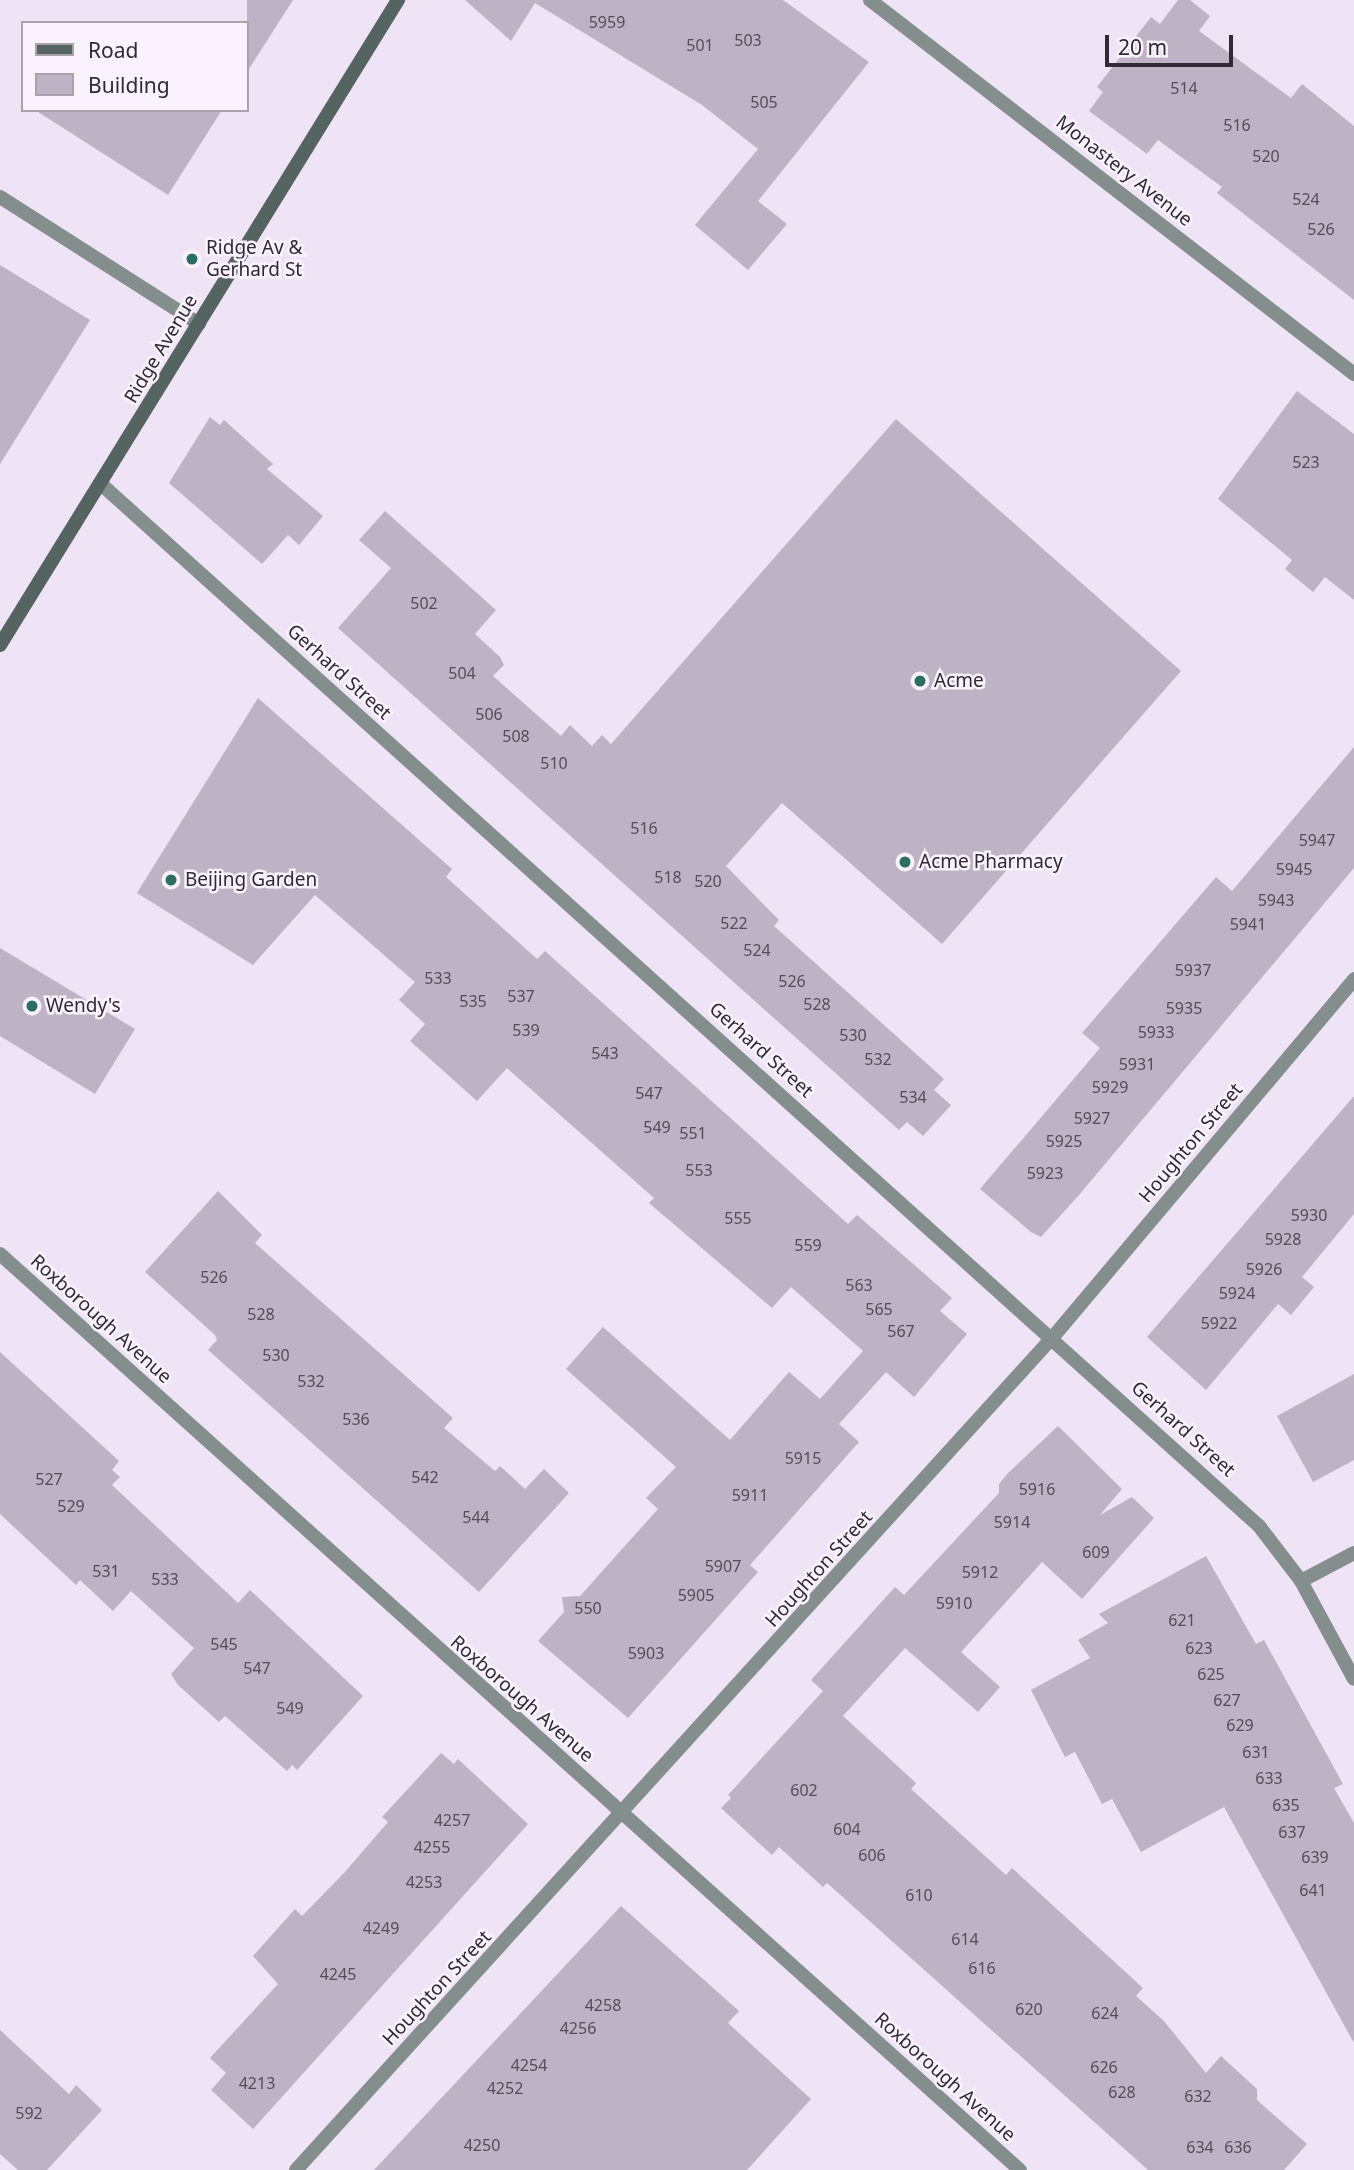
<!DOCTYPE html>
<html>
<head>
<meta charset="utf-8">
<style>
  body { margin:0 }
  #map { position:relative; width:1354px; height:2170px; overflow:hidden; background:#efe3f6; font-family:"Noto Sans",sans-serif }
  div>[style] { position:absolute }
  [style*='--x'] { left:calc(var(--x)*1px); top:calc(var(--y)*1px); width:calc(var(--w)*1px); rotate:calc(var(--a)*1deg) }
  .building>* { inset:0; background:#beb3c5 }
  .minor>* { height:14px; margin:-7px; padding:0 7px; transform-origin:7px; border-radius:7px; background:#848e8c }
  .secondary>* { height:14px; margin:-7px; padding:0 7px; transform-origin:7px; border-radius:7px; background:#556460 }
  .dots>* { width:19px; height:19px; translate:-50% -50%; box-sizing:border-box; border:4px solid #faf2fe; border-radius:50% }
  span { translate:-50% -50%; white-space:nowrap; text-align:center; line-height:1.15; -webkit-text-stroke:5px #faf2fe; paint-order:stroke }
  .number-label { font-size:16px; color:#534d57 }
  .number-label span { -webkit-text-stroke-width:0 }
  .street-label { font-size:19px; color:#2f2b32 }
  .poi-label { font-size:19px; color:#2f2b32 }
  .left { translate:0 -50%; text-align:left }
  .legend { position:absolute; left:21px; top:21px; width:228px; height:91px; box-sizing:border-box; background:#faf2fe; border:2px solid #a9a2ac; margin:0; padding:9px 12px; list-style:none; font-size:21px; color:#2f2b32 }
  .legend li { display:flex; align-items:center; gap:14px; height:35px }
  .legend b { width:35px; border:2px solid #a9a2ac }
  .scale { position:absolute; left:1105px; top:35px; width:128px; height:32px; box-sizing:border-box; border:4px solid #2f2b32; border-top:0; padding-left:9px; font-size:21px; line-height:24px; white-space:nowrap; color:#2f2b32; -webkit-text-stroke:5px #faf2fe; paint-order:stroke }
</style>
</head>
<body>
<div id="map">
  <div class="building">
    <div style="clip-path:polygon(247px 0,293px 0,247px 72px)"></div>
    <div style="clip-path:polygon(465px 0,783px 0,869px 62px,758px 201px,787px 224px,748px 270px,695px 225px,758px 149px,702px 105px,535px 3px,511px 41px)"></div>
    <div style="clip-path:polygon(1178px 0,1190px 0,1210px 16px,1199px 31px,1291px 98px,1302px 84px,1354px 126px,1354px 300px,1217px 193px,1222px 187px,1158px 140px,1147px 154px,1089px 111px,1103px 92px,1097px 87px,1151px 17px,1160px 24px)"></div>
    <div style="clip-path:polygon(35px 110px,222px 110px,168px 195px)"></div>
    <div style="clip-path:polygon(0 265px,90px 320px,0 464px)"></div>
    <div style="clip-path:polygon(1297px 391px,1354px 434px,1354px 600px,1325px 577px,1313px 592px,1285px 569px,1292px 560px,1218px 499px)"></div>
    <div style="clip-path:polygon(210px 417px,220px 425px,224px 420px,273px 464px,267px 469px,323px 516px,299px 545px,288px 535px,262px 564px,169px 483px)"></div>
    <div style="clip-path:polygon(896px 419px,1181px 671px,942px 944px,782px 803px,726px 866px,779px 920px,774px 926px,944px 1079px,934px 1090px,951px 1105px,923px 1136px,907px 1122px,899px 1130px,338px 628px,391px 568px,359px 540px,385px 511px,496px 610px,475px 634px,500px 657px,504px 665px,493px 676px,561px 736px,570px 725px,592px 746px,602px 735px,611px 744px)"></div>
    <div style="clip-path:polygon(258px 698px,452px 869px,446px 877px,537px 959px,545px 951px,848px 1224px,857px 1215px,920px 1270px,952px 1298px,940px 1311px,967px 1334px,914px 1397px,886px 1372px,839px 1424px,859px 1442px,750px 1565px,758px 1572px,628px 1718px,538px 1641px,564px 1612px,562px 1597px,580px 1596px,658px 1509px,646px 1498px,676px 1467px,566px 1369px,603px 1327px,730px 1440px,789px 1372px,820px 1399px,863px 1351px,791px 1287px,772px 1308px,649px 1203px,654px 1198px,507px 1068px,477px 1101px,410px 1041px,425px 1024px,399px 1000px,415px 982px,315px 895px,253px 965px,137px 893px)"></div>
    <div style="clip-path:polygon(1354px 747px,1354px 868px,1079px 1195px,1041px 1237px,1031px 1232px,980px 1189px,1100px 1048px,1082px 1033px,1216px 877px,1232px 891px)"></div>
    <div style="clip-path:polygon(0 948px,135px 1029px,95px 1094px,0 1036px)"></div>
    <div style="clip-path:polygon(1354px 1096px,1354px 1214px,1302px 1277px,1314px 1287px,1291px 1315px,1278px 1304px,1206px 1390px,1147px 1337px)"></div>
    <div style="clip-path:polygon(218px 1191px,262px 1235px,255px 1243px,453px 1418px,444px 1428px,495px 1471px,500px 1466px,525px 1489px,544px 1469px,569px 1493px,479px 1592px,208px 1350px,217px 1340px,215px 1335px,145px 1272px)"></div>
    <div style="clip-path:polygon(0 1352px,119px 1461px,112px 1470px,120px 1477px,112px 1485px,238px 1603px,250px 1590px,363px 1696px,297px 1770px,292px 1765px,287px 1771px,225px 1716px,219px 1722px,178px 1685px,171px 1674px,194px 1648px,131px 1591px,113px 1611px,80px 1580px,76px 1585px,0 1514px)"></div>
    <div style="clip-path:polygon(1354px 1374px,1354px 1460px,1313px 1482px,1277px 1416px)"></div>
    <div style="clip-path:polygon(1058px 1426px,1122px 1489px,1100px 1515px,1132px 1497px,1154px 1518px,1082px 1599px,1042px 1562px,961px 1652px,1000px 1687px,978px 1712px,905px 1648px,843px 1716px,916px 1783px,911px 1789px,1006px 1875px,1012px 1868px,1143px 1988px,1136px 1996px,1164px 2021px,1206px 2073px,1221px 2056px,1257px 2089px,1257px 2100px,1307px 2144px,1284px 2170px,1148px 2170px,827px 1883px,823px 1887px,779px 1847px,772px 1855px,721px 1808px,731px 1798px,728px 1795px,823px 1691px,811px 1680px,895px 1587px,904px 1595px,999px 1493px,999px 1484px,1007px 1474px)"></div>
    <div style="clip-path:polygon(1206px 1556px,1256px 1644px,1264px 1640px,1343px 1784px,1334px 1788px,1354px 1823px,1354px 2043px,1224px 1807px,1141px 1852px,1112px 1799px,1102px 1804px,1075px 1752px,1065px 1757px,1031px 1690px,1090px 1658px,1078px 1640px,1108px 1623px,1099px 1614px)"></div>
    <div style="clip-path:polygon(441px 1753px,454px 1764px,458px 1759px,528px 1824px,253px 2129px,211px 2090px,226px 2073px,210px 2058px,278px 1984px,253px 1956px,295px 1909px,302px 1916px,344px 1873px,388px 1822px,382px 1817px)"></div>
    <div style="clip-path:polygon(621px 1906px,739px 2011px,728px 2023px,811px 2099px,747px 2170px,374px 2170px)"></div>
    <div style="clip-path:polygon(0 2030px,69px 2094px,76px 2085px,102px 2110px,47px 2170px,18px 2170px,0 2154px)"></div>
  </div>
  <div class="minor">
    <div style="--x:870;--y:0;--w:612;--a:37.69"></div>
    <div style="--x:0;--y:197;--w:236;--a:32.5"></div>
    <div style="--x:101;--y:484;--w:1558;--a:41.98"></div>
    <div style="--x:1259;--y:1526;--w:69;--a:52.6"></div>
    <div style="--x:1301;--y:1581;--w:111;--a:61.6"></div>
    <div style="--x:0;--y:1254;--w:1371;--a:41.93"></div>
    <div style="--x:1301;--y:1581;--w:60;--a:-27.8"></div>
    <div style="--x:296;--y:2170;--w:1126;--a:-47.74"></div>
    <div style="--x:1053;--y:1337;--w:468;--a:-49.9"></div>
  </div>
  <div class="secondary">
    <div style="--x:0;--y:645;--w:758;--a:-58.32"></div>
  </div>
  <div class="dots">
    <div style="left:192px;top:259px;background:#2a6f63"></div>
    <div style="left:920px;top:681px;background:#2a6f63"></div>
    <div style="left:905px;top:862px;background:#2a6f63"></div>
    <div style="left:171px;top:880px;background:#2a6f63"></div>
    <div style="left:32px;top:1006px;background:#2a6f63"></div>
  </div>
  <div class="number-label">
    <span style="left:607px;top:22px">5959</span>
    <span style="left:748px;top:40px">503</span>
    <span style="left:700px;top:45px">501</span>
    <span style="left:1184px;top:88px">514</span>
    <span style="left:764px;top:102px">505</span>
    <span style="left:1237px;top:125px">516</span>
    <span style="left:1266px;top:156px">520</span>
    <span style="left:1306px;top:199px">524</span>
    <span style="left:1321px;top:229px">526</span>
    <span style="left:1306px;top:462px">523</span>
    <span style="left:424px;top:603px">502</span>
    <span style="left:462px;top:673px">504</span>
    <span style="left:489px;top:714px">506</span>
    <span style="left:516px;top:736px">508</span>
    <span style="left:554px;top:763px">510</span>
    <span style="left:644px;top:828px">516</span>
    <span style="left:1317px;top:840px">5947</span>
    <span style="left:1294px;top:869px">5945</span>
    <span style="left:668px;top:877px">518</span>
    <span style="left:708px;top:881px">520</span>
    <span style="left:1276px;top:900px">5943</span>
    <span style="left:734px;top:923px">522</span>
    <span style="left:1248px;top:924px">5941</span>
    <span style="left:757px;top:950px">524</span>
    <span style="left:1193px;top:970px">5937</span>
    <span style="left:438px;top:978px">533</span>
    <span style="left:792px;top:981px">526</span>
    <span style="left:521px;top:996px">537</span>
    <span style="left:473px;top:1001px">535</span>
    <span style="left:817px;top:1004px">528</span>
    <span style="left:1184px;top:1008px">5935</span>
    <span style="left:526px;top:1030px">539</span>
    <span style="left:1156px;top:1032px">5933</span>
    <span style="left:853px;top:1035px">530</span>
    <span style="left:605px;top:1053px">543</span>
    <span style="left:878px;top:1059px">532</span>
    <span style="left:1137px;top:1064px">5931</span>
    <span style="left:1110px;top:1087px">5929</span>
    <span style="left:649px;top:1093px">547</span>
    <span style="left:913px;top:1097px">534</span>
    <span style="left:1092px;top:1118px">5927</span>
    <span style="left:657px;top:1127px">549</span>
    <span style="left:693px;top:1133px">551</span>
    <span style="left:1064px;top:1141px">5925</span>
    <span style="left:699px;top:1170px">553</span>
    <span style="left:1045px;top:1173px">5923</span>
    <span style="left:1309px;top:1215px">5930</span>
    <span style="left:738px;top:1218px">555</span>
    <span style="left:1283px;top:1239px">5928</span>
    <span style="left:808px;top:1245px">559</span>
    <span style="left:1264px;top:1269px">5926</span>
    <span style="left:214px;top:1277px">526</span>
    <span style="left:859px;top:1285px">563</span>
    <span style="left:1237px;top:1293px">5924</span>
    <span style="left:879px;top:1309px">565</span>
    <span style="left:261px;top:1314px">528</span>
    <span style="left:1219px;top:1323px">5922</span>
    <span style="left:901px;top:1331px">567</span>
    <span style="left:276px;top:1355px">530</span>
    <span style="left:311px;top:1381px">532</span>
    <span style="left:356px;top:1419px">536</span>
    <span style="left:803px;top:1458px">5915</span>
    <span style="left:425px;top:1477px">542</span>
    <span style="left:49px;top:1479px">527</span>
    <span style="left:1037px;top:1489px">5916</span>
    <span style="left:750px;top:1495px">5911</span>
    <span style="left:71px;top:1506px">529</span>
    <span style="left:476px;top:1517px">544</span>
    <span style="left:1012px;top:1522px">5914</span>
    <span style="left:1096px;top:1552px">609</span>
    <span style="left:723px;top:1566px">5907</span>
    <span style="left:106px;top:1571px">531</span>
    <span style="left:980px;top:1572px">5912</span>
    <span style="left:165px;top:1579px">533</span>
    <span style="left:696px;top:1595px">5905</span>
    <span style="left:954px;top:1603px">5910</span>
    <span style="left:588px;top:1608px">550</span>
    <span style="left:1182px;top:1620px">621</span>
    <span style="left:224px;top:1644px">545</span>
    <span style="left:1199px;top:1648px">623</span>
    <span style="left:646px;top:1653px">5903</span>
    <span style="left:257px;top:1668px">547</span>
    <span style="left:1211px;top:1674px">625</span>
    <span style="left:1227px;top:1700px">627</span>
    <span style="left:290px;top:1708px">549</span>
    <span style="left:1240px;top:1725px">629</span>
    <span style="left:1256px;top:1752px">631</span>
    <span style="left:1269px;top:1778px">633</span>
    <span style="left:804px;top:1790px">602</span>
    <span style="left:1286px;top:1805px">635</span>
    <span style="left:452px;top:1820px">4257</span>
    <span style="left:847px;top:1829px">604</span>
    <span style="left:1292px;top:1832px">637</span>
    <span style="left:432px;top:1847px">4255</span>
    <span style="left:872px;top:1855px">606</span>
    <span style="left:1315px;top:1857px">639</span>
    <span style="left:424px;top:1882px">4253</span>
    <span style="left:1313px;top:1890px">641</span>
    <span style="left:919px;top:1895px">610</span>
    <span style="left:381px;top:1928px">4249</span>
    <span style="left:965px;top:1939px">614</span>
    <span style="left:982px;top:1968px">616</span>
    <span style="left:338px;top:1974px">4245</span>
    <span style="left:603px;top:2005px">4258</span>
    <span style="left:1029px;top:2009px">620</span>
    <span style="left:1105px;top:2013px">624</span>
    <span style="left:578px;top:2028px">4256</span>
    <span style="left:529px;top:2065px">4254</span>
    <span style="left:1104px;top:2067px">626</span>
    <span style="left:257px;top:2083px">4213</span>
    <span style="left:505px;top:2088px">4252</span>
    <span style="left:1122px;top:2092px">628</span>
    <span style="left:1198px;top:2096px">632</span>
    <span style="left:29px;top:2113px">592</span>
    <span style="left:482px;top:2145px">4250</span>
    <span style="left:1200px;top:2147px">634</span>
    <span style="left:1238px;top:2147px">636</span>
  </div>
  <div class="street-label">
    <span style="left:1124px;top:171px;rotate:38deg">Monastery Avenue</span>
    <span style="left:161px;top:349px;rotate:-59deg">Ridge Avenue</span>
    <span style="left:339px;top:672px;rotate:42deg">Gerhard Street</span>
    <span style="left:761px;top:1050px;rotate:42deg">Gerhard Street</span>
    <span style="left:1191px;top:1143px;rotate:-50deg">Houghton Street</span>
    <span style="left:101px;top:1319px;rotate:42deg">Roxborough Avenue</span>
    <span style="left:1183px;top:1429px;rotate:42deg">Gerhard Street</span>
    <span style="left:819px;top:1569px;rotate:-48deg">Houghton Street</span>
    <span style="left:522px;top:1699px;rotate:41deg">Roxborough Avenue</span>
    <span style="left:437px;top:1988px;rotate:-47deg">Houghton Street</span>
    <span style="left:945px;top:2077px;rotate:42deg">Roxborough Avenue</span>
  </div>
  <div class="poi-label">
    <span class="left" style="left:206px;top:259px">Ridge Av &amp;<br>Gerhard St</span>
    <span class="left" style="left:934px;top:681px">Acme</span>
    <span class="left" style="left:919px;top:862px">Acme Pharmacy</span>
    <span class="left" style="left:185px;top:880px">Beijing Garden</span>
    <span class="left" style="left:46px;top:1006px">Wendy's</span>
  </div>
  <ul class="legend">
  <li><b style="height:9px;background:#556460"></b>Road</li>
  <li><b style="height:19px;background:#beb3c5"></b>Building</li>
  </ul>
  <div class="scale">20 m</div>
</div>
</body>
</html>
